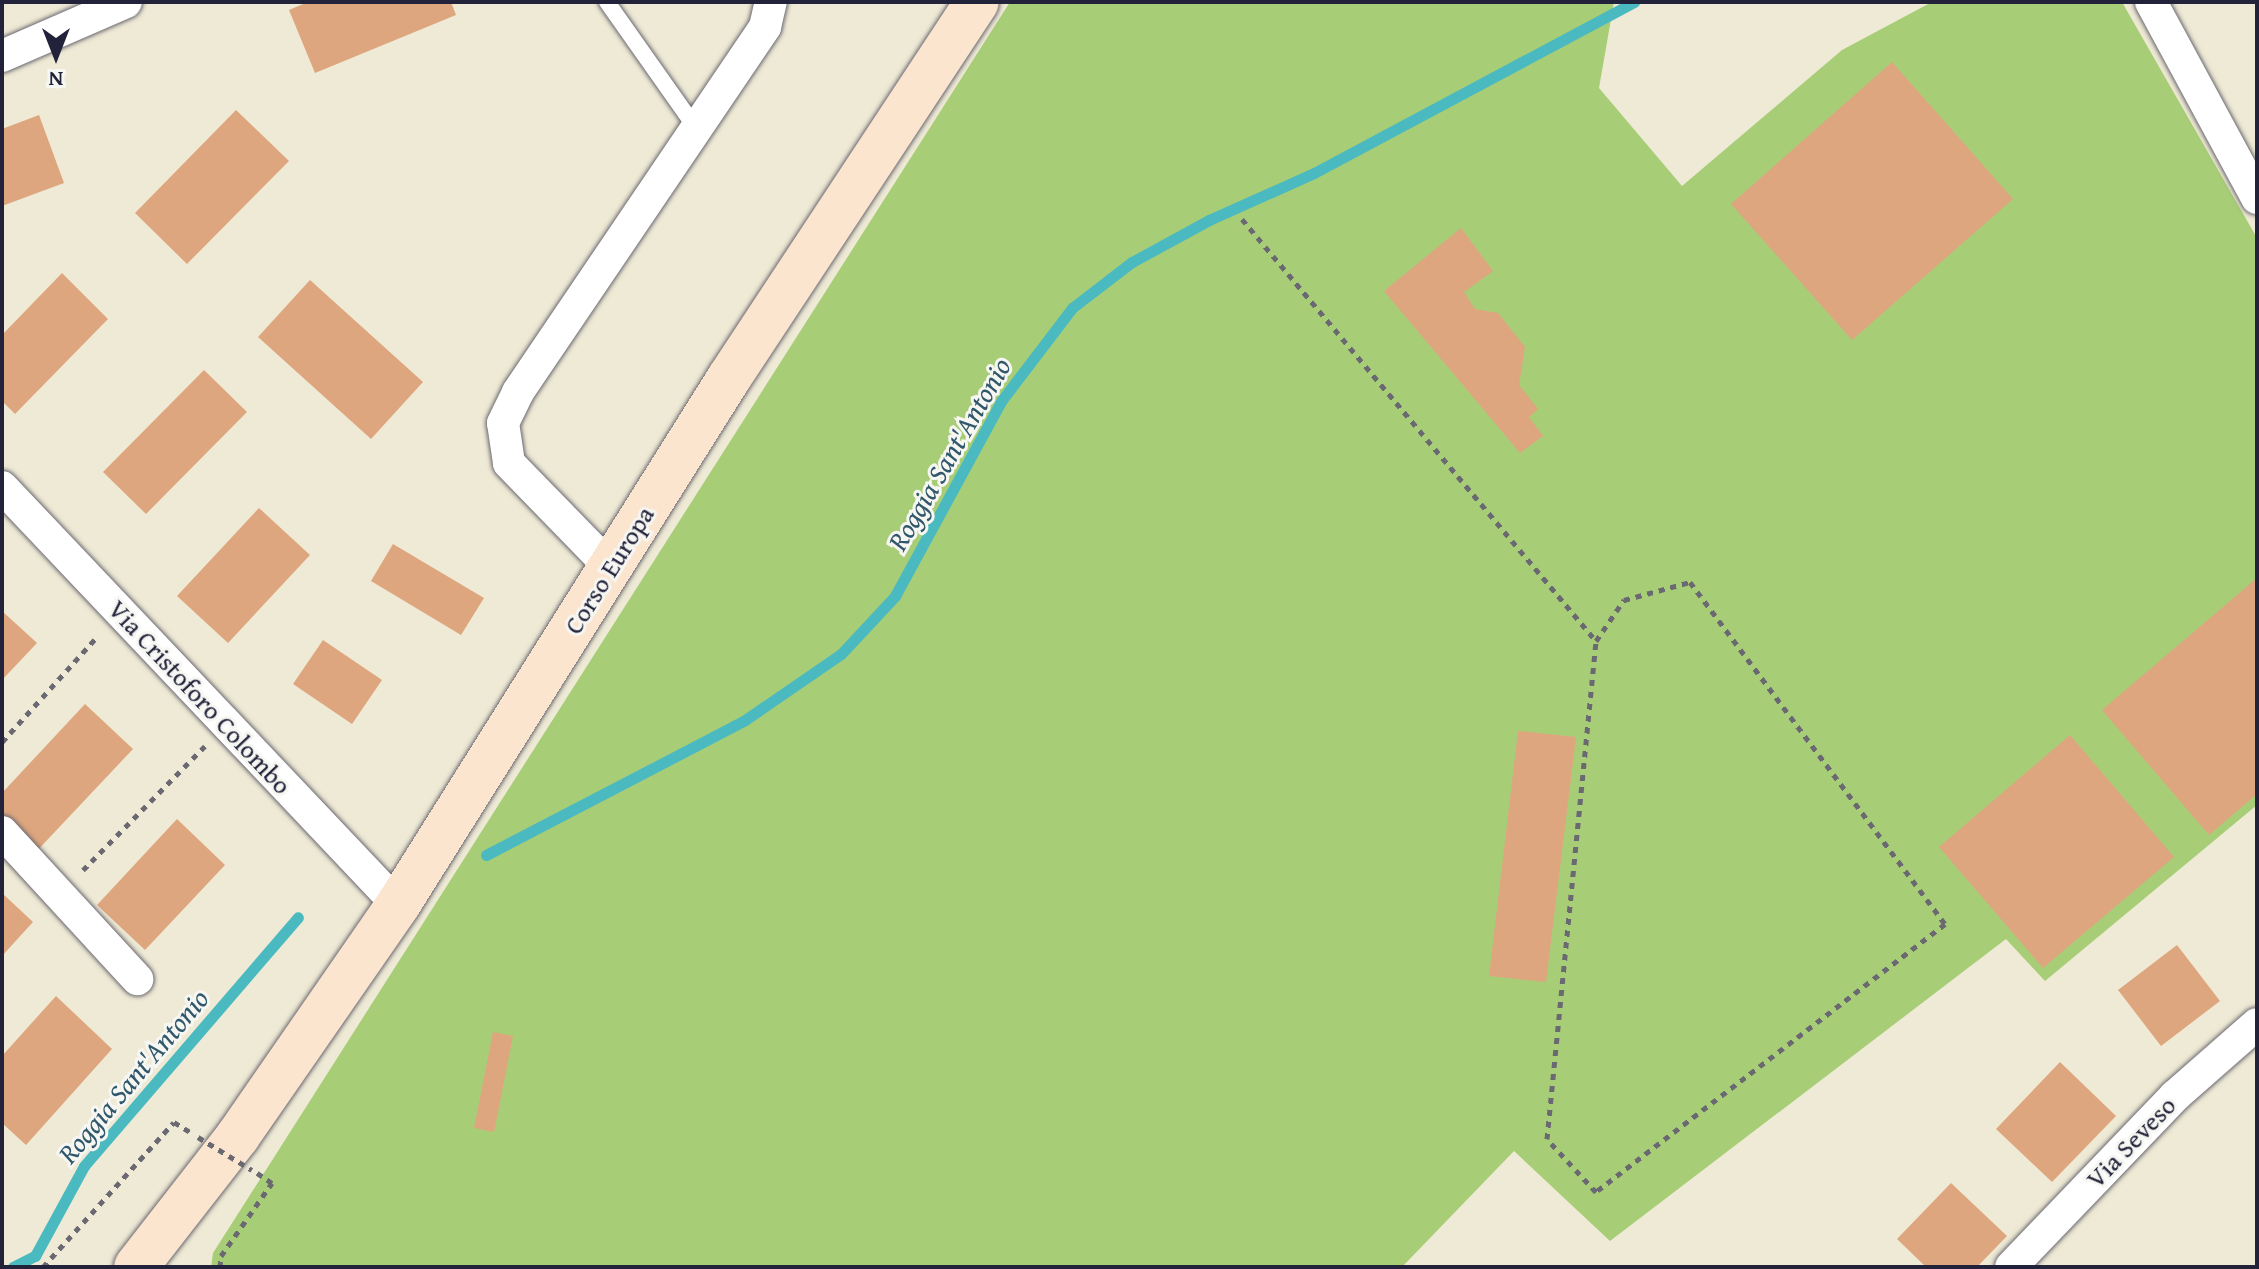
<!DOCTYPE html>
<html>
<head>
<meta charset="utf-8">
<style>
  body { margin:0 }
  #map { position:relative; width:2259px; height:1269px; overflow:hidden; background:#efead5; font-family:"Gentium Book Plus",serif }
  div>[style] { position:absolute }
  [style*='--x'] { left:calc(var(--x)*1px); top:calc(var(--y)*1px); width:calc(var(--w)*1px); rotate:calc(var(--a)*1deg) }
  .green>* { inset:0; background:#a8cd77 }
  .stream>* { height:11px; margin:-5.5px; padding:0 5.5px; transform-origin:5.5px; border-radius:5.5px; background:#4bbac0 }
  .building>* { inset:0; background:#dea67e }
  .path>* { height:5px; margin-top:-2.5px; transform-origin:0; background:repeating-linear-gradient(90deg,#6a6871 0 6px,transparent 0 12px) }
  .roads { filter:drop-shadow(0 0 2px #6a6871) drop-shadow(0 0 2px #6a6871) }
  .lane>* { height:16px; margin:-8px; padding:0 8px; transform-origin:8px; border-radius:8px; background:#fff }
  .street>* { height:32px; margin:-16px; padding:0 16px; transform-origin:16px; border-radius:16px; background:#fff }
  .secondary>* { height:44px; margin:-22px; padding:0 22px; transform-origin:22px; border-radius:22px; background:#fce5cf }
  .path-bridge>* { height:5px; margin-top:-2.5px; transform-origin:0; background:repeating-linear-gradient(90deg,#6a6871 0 6px,transparent 0 12px) }
  span { translate:-50% -50%; white-space:nowrap; text-align:center; line-height:1.15; -webkit-text-stroke:6px #f6f6f2; paint-order:stroke }
  .street-label { font-size:26px; color:#22223b }
  .water-label { font-size:28px; color:#30576a; font-style:italic }
  .frame { position:absolute; inset:0; border:4px solid #22223b; pointer-events:none }
  .north { position:absolute; left:16px; top:16px; width:80px; height:80px; -webkit-text-stroke:6px #f6f6f2; paint-order:stroke; rotate:180deg; font-size:22px; font-weight:700; line-height:32px; text-align:center; color:#22223b }
  .north::after { content:''; display:block; margin:auto; width:28px; height:36px; background:#22223b; clip-path:polygon(50% 0,100% 100%,50% 72%,0 100%) }
</style>
</head>
<body>
<div id="map">
  <div class="green">
    <div style="clip-path:polygon(1010px 2px,1614px 2px,1599px 88px,1682px 186px,1842px 50px,1932px 2px,2122px 2px,2257px 238px,2257px 805px,2045px 981px,2006px 939px,1610px 1241px,1514px 1151px,1402px 1267px,211px 1267px,213px 1253px)"></div>
  </div>
  <div class="stream">
    <div style="--x:486;--y:855;--w:292;--a:-27.5"></div>
    <div style="--x:745;--y:720;--w:116;--a:-34.5"></div>
    <div style="--x:841;--y:654;--w:79;--a:-47"></div>
    <div style="--x:895;--y:596;--w:223;--a:-61.4"></div>
    <div style="--x:1002;--y:400;--w:116;--a:-52.7"></div>
    <div style="--x:1072;--y:308;--w:76;--a:-37.5"></div>
    <div style="--x:1132;--y:262;--w:88;--a:-28.6"></div>
    <div style="--x:1209;--y:220;--w:115;--a:-24.1"></div>
    <div style="--x:1314;--y:173;--w:363;--a:-28.1"></div>
    <div style="--x:13;--y:1267;--w:25;--a:-27"></div>
    <div style="--x:35;--y:1256;--w:102;--a:-61.4"></div>
    <div style="--x:84;--y:1166;--w:328;--a:-49.3"></div>
  </div>
  <div class="building">
    <div style="clip-path:polygon(308px 2px,451px 2px,456px 15px,315px 73px,289px 10px)"></div>
    <div style="clip-path:polygon(1892px 62px,2013px 199px,1852px 340px,1731px 204px)"></div>
    <div style="clip-path:polygon(236px 110px,289px 161px,187px 264px,135px 213px)"></div>
    <div style="clip-path:polygon(39px 115px,64px 183px,2px 206px,2px 129px)"></div>
    <div style="clip-path:polygon(1461px 228px,1493px 271px,1464px 292px,1475px 309px,1498px 313px,1525px 347px,1519px 385px,1538px 409px,1529px 417px,1543px 436px,1520px 453px,1384px 291px)"></div>
    <div style="clip-path:polygon(62px 273px,108px 319px,15px 414px,2px 401px,2px 335px)"></div>
    <div style="clip-path:polygon(310px 280px,423px 382px,371px 439px,258px 337px)"></div>
    <div style="clip-path:polygon(204px 370px,247px 412px,146px 514px,103px 472px)"></div>
    <div style="clip-path:polygon(259px 508px,310px 555px,228px 643px,177px 596px)"></div>
    <div style="clip-path:polygon(393px 544px,484px 598px,461px 635px,371px 581px)"></div>
    <div style="clip-path:polygon(2257px 578px,2257px 794px,2209px 835px,2102px 710px)"></div>
    <div style="clip-path:polygon(2px 611px,37px 643px,2px 680px)"></div>
    <div style="clip-path:polygon(323px 640px,382px 680px,352px 724px,293px 684px)"></div>
    <div style="clip-path:polygon(85px 704px,133px 749px,34px 854px,2px 824px,2px 793px)"></div>
    <div style="clip-path:polygon(1518px 731px,1576px 737px,1546px 982px,1489px 976px)"></div>
    <div style="clip-path:polygon(2070px 735px,2174px 857px,2043px 968px,1939px 847px)"></div>
    <div style="clip-path:polygon(177px 819px,225px 865px,145px 950px,97px 905px)"></div>
    <div style="clip-path:polygon(2px 893px,33px 922px,2px 956px)"></div>
    <div style="clip-path:polygon(2177px 945px,2220px 1001px,2161px 1046px,2118px 990px)"></div>
    <div style="clip-path:polygon(56px 996px,112px 1049px,26px 1145px,2px 1123px,2px 1056px)"></div>
    <div style="clip-path:polygon(493px 1032px,513px 1036px,494px 1132px,474px 1128px)"></div>
    <div style="clip-path:polygon(2060px 1062px,2116px 1116px,2052px 1182px,1996px 1129px)"></div>
    <div style="clip-path:polygon(1951px 1183px,2007px 1236px,1977px 1267px,1926px 1267px,1897px 1239px)"></div>
  </div>
  <div class="path">
    <div style="--x:1242;--y:219;--w:551;--a:50.01"></div>
    <div style="--x:1596;--y:641;--w:50;--a:-55.7"></div>
    <div style="--x:1624;--y:600;--w:68;--a:-15.3"></div>
    <div style="--x:1690;--y:582;--w:427;--a:53.3"></div>
    <div style="--x:1945;--y:924;--w:440;--a:142.5"></div>
    <div style="--x:1596;--y:1192;--w:72;--a:-132.8"></div>
    <div style="--x:1547;--y:1139;--w:500;--a:-84.38"></div>
    <div style="--x:2;--y:742;--w:142;--a:-47.9"></div>
    <div style="--x:83;--y:870;--w:174;--a:-45.5"></div>
    <div style="--x:43;--y:1267;--w:195;--a:-47.9"></div>
    <div style="--x:174;--y:1122;--w:22;--a:32"></div>
    <div style="--x:220;--y:1267;--w:11;--a:-85"></div>
    <div style="--x:221;--y:1256;--w:89;--a:-55.1"></div>
    <div style="--x:272;--y:1183;--w:18;--a:-146"></div>
  </div>
  <div class="roads">
    <div class="lane">
      <div style="--x:607;--y:2;--w:154;--a:54.8"></div>
    </div>
    <div class="street">
      <div style="--x:2151;--y:2;--w:223;--a:61.6"></div>
      <div style="--x:2;--y:56;--w:135;--a:-23.5"></div>
      <div style="--x:2;--y:487;--w:576;--a:46.55"></div>
      <div style="--x:610;--y:567;--w:145;--a:-134.2"></div>
      <div style="--x:509;--y:463;--w:40;--a:-98.5"></div>
      <div style="--x:503;--y:423;--w:34;--a:-64"></div>
      <div style="--x:518;--y:392;--w:441;--a:-55.9"></div>
      <div style="--x:765;--y:27;--w:26;--a:-77"></div>
      <div style="--x:2;--y:832;--w:200;--a:47.4"></div>
      <div style="--x:2011;--y:1267;--w:237;--a:-46.2"></div>
      <div style="--x:2175;--y:1096;--w:109;--a:-41.3"></div>
    </div>
    <div class="secondary">
      <div style="--x:136;--y:1267;--w:166;--a:-52.1"></div>
      <div style="--x:238;--y:1136;--w:281;--a:-55.3"></div>
      <div style="--x:398;--y:905;--w:622;--a:-57.87"></div>
      <div style="--x:729;--y:378;--w:450;--a:-56.6"></div>
    </div>
  </div>
  <div class="path-bridge">
    <div style="--x:198;--y:1137;--w:63;--a:31.4"></div>
  </div>
  <div class="street-label">
    <span style="left:609px;top:570px;rotate:-58deg">Corso Europa</span>
    <span style="left:200px;top:697px;rotate:47deg">Via Cristoforo Colombo</span>
    <span style="left:2131px;top:1142px;rotate:-46deg">Via Seveso</span>
  </div>
  <div class="water-label">
    <span style="left:949px;top:454px;rotate:-60deg">Roggia Sant'Antonio</span>
    <span style="left:133px;top:1076px;rotate:-50deg">Roggia Sant'Antonio</span>
  </div>
  <div class="frame"></div>
  <div class="north">N</div>
</div>
</body>
</html>
